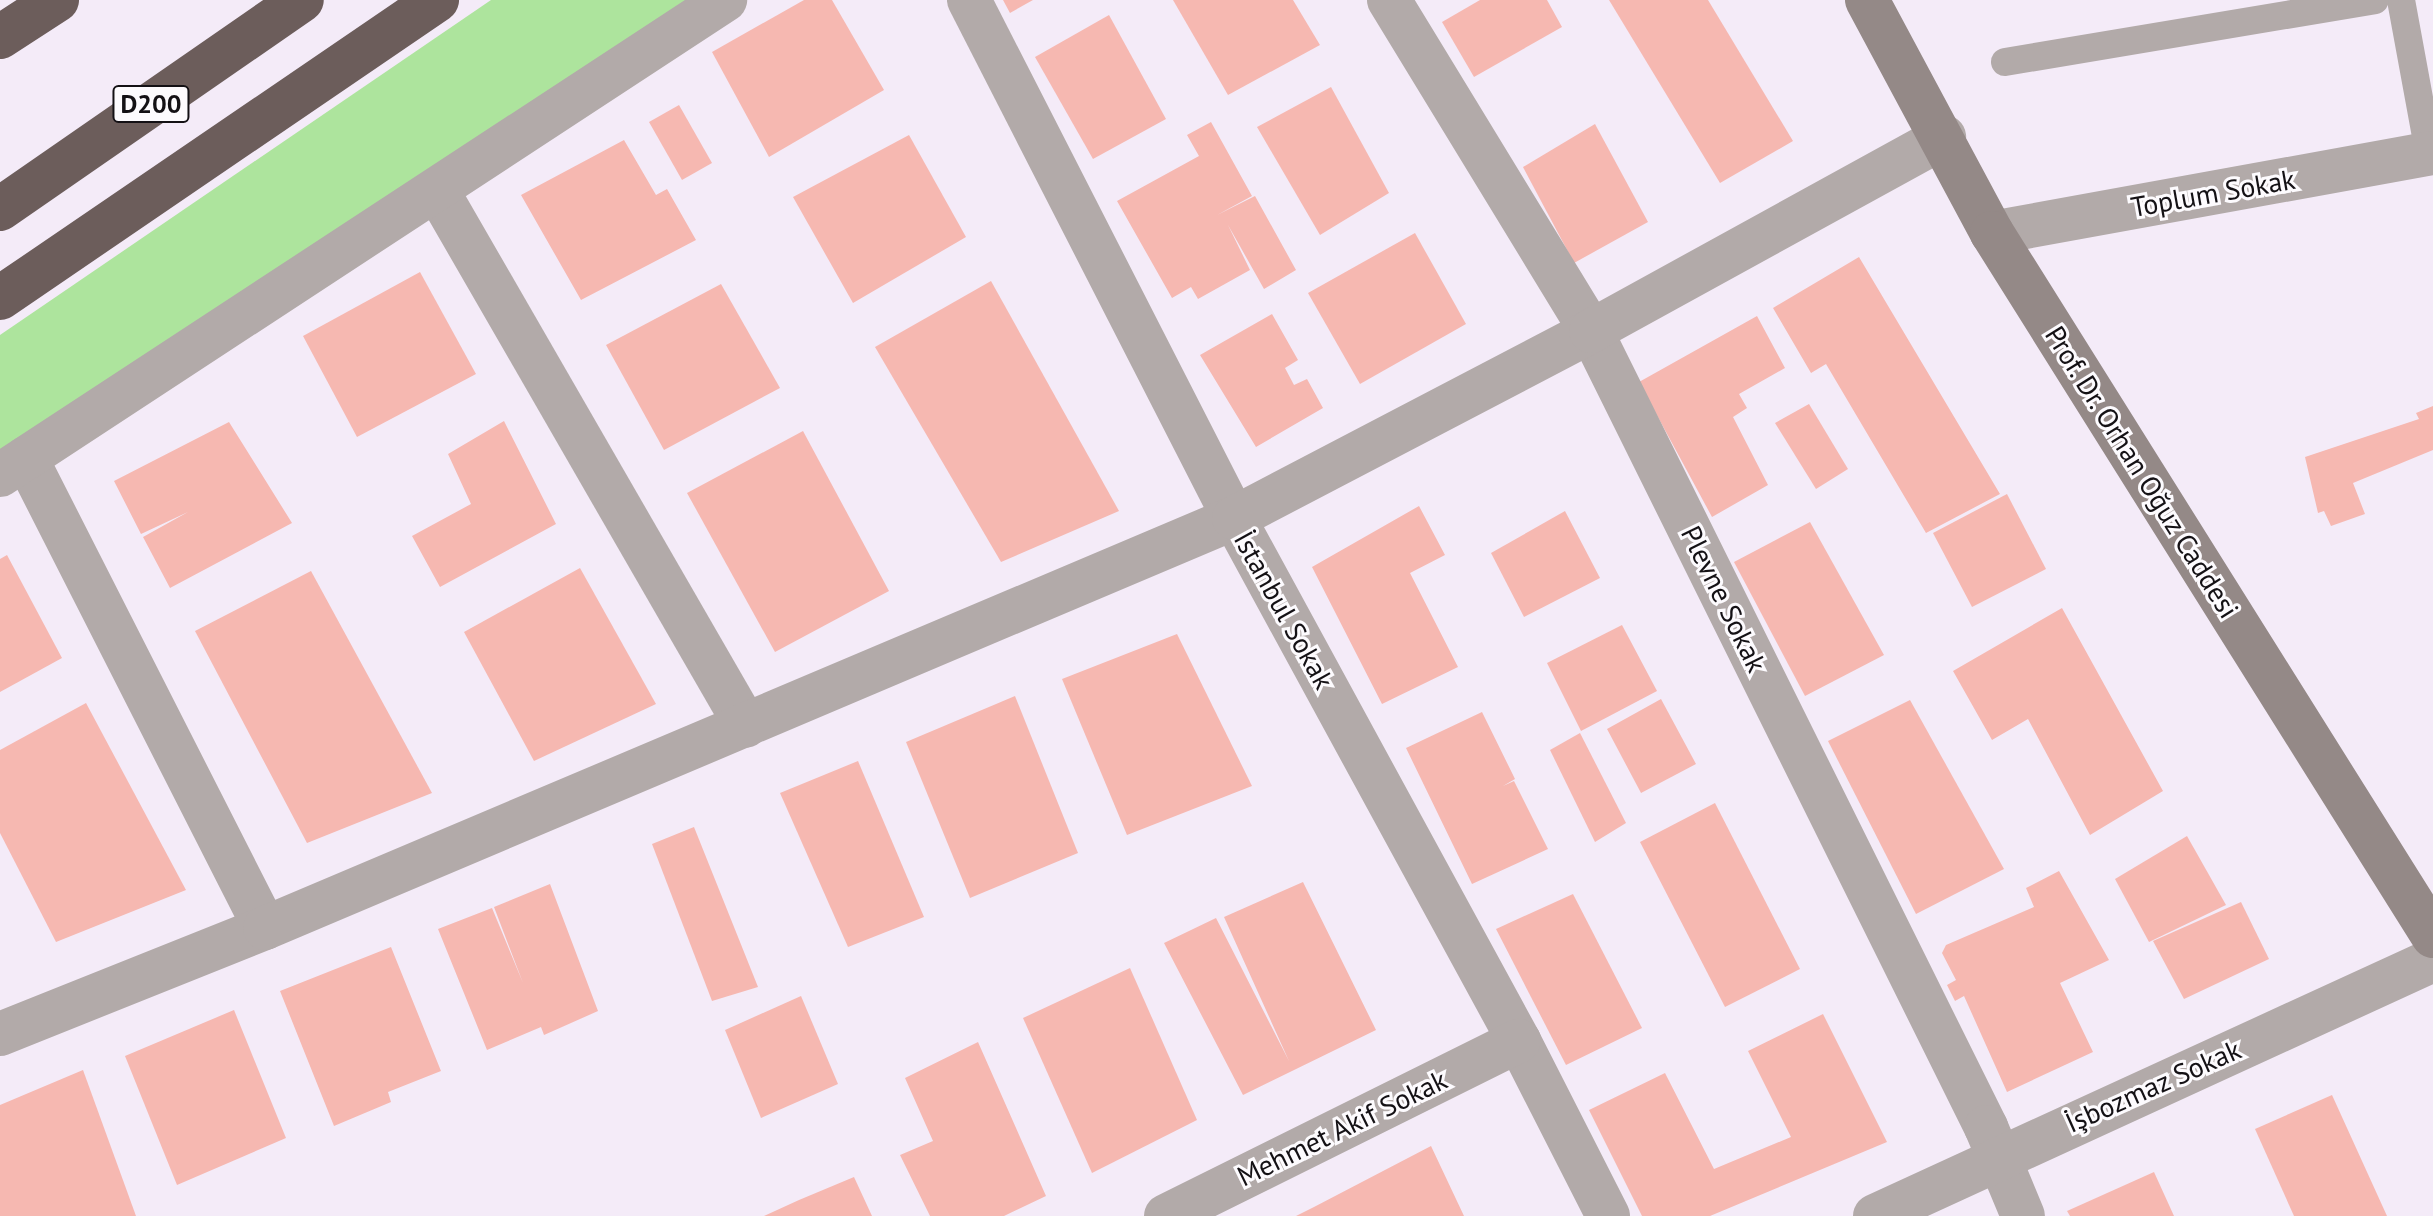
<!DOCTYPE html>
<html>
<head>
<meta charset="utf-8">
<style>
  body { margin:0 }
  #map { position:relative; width:2433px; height:1216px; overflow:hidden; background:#f4ebf8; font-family:"PT Sans",sans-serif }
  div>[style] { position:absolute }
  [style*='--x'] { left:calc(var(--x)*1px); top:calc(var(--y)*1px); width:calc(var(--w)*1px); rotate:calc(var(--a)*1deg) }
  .green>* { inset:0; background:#ade49d }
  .building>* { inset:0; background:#f6b8b1 }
  .lane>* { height:28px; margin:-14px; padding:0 14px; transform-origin:14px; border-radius:14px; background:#b2aaa9 }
  .street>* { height:44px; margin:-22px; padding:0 22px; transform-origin:22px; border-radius:22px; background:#b2aaa9 }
  .secondary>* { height:44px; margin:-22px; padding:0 22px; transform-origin:22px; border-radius:22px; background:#948987 }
  .highway>* { height:44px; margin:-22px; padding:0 22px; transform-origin:22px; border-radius:22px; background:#6c5d5b }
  span { translate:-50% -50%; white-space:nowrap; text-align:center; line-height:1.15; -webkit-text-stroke:6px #fdfbfe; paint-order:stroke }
  .shield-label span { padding:2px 6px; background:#fdfbfe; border:2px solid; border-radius:6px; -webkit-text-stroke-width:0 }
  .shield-label { font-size:26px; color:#141115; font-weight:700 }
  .street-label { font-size:28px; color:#141115 }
</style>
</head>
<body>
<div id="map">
  <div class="green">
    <div style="clip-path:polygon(491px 0,718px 0,0 464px,0 335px)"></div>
  </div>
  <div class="building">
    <div style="clip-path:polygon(804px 0,832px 0,884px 90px,769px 157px,712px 52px)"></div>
    <div style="clip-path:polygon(1003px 0,1033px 0,1010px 13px)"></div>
    <div style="clip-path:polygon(1173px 0,1293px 0,1320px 45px,1228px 95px)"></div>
    <div style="clip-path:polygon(1480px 0,1547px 0,1562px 27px,1474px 77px,1442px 22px)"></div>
    <div style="clip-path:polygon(1609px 0,1708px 0,1793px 141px,1720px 183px)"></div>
    <div style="clip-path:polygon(1109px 15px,1166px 119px,1093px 159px,1035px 57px)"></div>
    <div style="clip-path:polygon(1331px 87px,1389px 193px,1320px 235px,1257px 127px)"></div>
    <div style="clip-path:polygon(679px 105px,712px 163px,682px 180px,649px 122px)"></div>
    <div style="clip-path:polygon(1211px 122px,1252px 196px,1217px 215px,1255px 196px,1296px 270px,1264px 289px,1228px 225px,1250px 270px,1198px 299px,1191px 287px,1172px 298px,1117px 201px,1199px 156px,1187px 135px)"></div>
    <div style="clip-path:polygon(1595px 124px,1648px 222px,1574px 263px,1523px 167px)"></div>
    <div style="clip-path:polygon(909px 135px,966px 237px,853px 303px,793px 197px)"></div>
    <div style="clip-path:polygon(624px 140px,656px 195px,667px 189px,696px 240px,581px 300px,521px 195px)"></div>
    <div style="clip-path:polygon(1415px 233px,1466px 324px,1360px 384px,1308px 293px)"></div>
    <div style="clip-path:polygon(1859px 257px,2000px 494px,1926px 533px,1826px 364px,1811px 373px,1773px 308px)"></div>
    <div style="clip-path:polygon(420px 272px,476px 374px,357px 437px,303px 336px)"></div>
    <div style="clip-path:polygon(991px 281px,1119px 511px,1001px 562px,875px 347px)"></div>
    <div style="clip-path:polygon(721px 284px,780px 388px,664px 450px,606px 345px)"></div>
    <div style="clip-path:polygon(1272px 314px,1298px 360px,1285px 368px,1294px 385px,1307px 379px,1323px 408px,1256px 447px,1200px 355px)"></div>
    <div style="clip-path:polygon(1757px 316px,1785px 368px,1739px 394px,1747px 408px,1733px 417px,1768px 485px,1712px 517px,1639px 382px)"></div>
    <div style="clip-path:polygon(1809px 404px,1848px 469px,1816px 489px,1775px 423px)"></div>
    <div style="clip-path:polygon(2433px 406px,2433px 450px,2353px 483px,2365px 514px,2331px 526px,2324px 511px,2318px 513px,2305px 457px,2419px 419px,2416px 413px)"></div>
    <div style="clip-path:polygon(504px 421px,556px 524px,440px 587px,412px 536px,471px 504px,448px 454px)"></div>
    <div style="clip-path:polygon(229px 422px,292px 523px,170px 588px,143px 537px,188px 512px,141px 534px,114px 481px)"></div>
    <div style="clip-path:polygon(803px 431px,889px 591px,775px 652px,687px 493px)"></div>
    <div style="clip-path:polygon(2007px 494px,2046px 569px,1972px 607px,1933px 533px)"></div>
    <div style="clip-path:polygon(1419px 506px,1445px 555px,1410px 573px,1458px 667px,1382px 704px,1312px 567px)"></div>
    <div style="clip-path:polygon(1565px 511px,1600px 578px,1524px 617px,1491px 553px)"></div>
    <div style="clip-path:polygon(1810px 522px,1884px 655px,1805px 696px,1734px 562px)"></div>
    <div style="clip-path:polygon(7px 555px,62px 658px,0 692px,0 559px)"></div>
    <div style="clip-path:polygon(580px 568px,656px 704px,534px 761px,464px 632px)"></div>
    <div style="clip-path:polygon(311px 571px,432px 793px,307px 843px,195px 631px)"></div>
    <div style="clip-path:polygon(2062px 608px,2163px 791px,2090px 835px,2028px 719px,1992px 740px,1953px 671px)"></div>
    <div style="clip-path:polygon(1622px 625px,1657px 691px,1581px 731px,1547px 663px)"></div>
    <div style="clip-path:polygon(1177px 634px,1252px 786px,1127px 835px,1062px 679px)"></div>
    <div style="clip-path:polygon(1015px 696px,1078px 853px,970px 898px,906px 742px)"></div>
    <div style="clip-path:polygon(1661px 699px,1696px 764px,1641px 793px,1607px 729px)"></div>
    <div style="clip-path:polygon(1910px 700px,2004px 869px,1916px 914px,1828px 741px)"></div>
    <div style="clip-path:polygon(86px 703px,186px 890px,56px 942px,0 833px,0 750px)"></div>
    <div style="clip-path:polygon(1482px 712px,1515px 779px,1503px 786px,1514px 781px,1548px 849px,1472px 884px,1406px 748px)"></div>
    <div style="clip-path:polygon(1580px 733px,1626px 823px,1595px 842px,1550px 750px)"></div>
    <div style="clip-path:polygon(858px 761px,924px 917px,848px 947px,780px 793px)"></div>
    <div style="clip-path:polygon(1715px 803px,1800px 969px,1725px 1007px,1640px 842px)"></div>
    <div style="clip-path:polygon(694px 827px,758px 987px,712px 1001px,652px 844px)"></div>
    <div style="clip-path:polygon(2187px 836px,2226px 905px,2149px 942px,2115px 879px)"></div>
    <div style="clip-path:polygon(2059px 871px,2109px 960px,2060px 983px,2093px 1052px,2007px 1092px,1964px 996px,1955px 1001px,1947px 985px,1956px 980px,1942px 953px,1946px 945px,2034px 907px,2026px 888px)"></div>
    <div style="clip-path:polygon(1303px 882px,1376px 1030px,1243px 1095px,1164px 943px,1216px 918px,1289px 1061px,1224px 917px)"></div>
    <div style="clip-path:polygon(550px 884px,598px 1011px,544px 1035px,541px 1027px,487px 1050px,438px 929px,492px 908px,523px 983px,494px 907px)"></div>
    <div style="clip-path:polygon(1573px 894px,1642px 1028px,1566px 1065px,1496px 929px)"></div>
    <div style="clip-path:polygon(2241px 902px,2269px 959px,2184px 999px,2153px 941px)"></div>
    <div style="clip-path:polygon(391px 947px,441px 1071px,388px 1092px,391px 1102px,334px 1126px,280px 991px)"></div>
    <div style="clip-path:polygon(1130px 968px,1197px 1120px,1092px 1173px,1023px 1018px)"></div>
    <div style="clip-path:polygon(801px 996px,838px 1084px,761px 1118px,725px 1030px)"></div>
    <div style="clip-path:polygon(234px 1010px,286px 1138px,177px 1185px,125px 1056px)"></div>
    <div style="clip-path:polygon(1823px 1014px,1887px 1142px,1710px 1216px,1642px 1216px,1589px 1110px,1665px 1073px,1714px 1169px,1791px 1137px,1748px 1051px)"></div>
    <div style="clip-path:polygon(978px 1042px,1046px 1196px,1004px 1216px,930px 1216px,900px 1155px,933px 1141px,905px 1078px)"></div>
    <div style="clip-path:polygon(83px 1070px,136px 1216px,0 1216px,0 1105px)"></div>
    <div style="clip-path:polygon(2332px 1095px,2387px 1216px,2294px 1216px,2255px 1129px)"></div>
    <div style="clip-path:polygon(1431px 1146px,1464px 1216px,1296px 1216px,1314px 1207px)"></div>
    <div style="clip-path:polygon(2154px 1172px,2174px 1216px,2070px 1216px,2067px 1211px)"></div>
    <div style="clip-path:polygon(854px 1177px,872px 1216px,764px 1216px,799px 1200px)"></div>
  </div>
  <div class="lane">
    <div style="--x:2401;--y:0;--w:156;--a:79.6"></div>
    <div style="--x:2005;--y:62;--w:375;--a:-9.5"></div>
  </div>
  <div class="street">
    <div style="--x:969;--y:0;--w:582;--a:62.91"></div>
    <div style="--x:1234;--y:518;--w:596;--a:61.41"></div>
    <div style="--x:1519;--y:1041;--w:196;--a:63"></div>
    <div style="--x:1389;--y:0;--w:388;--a:58.6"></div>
    <div style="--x:1591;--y:331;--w:889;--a:63.61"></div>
    <div style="--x:1986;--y:1127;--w:96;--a:67.4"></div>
    <div style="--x:438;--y:192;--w:616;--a:60.02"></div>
    <div style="--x:1992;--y:233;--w:448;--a:-10.3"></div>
    <div style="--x:26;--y:458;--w:527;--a:63.05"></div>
    <div style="--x:0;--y:475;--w:867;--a:-33.23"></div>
    <div style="--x:0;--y:1034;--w:285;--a:-21.8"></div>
    <div style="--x:265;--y:928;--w:1052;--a:-22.93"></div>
    <div style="--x:1234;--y:518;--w:403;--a:-27.6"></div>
    <div style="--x:1591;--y:331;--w:403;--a:-28.8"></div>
    <div style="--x:1166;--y:1216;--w:394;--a:-26.4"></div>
    <div style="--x:1875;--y:1216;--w:614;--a:-24.64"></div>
  </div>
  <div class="secondary">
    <div style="--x:1867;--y:0;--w:264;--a:61.8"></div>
    <div style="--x:1992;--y:233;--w:830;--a:57.9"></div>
  </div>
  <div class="highway">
    <div style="--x:0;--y:37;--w:68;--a:-33"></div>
    <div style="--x:0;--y:209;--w:367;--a:-34.7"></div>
    <div style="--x:0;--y:298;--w:529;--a:-34.29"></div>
  </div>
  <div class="shield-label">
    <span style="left:151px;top:104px">D200</span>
  </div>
  <div class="street-label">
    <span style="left:2213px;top:193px;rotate:-10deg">Toplum Sokak</span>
    <span style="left:2142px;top:472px;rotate:58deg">Prof. Dr. Orhan Oğuz Caddesi</span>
    <span style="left:1724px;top:599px;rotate:64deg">Plevne Sokak</span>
    <span style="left:1284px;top:610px;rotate:61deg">İstanbul Sokak</span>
    <span style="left:2153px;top:1086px;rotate:-24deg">İşbozmaz Sokak</span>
    <span style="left:1342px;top:1128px;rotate:-26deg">Mehmet Akif Sokak</span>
  </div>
</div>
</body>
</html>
